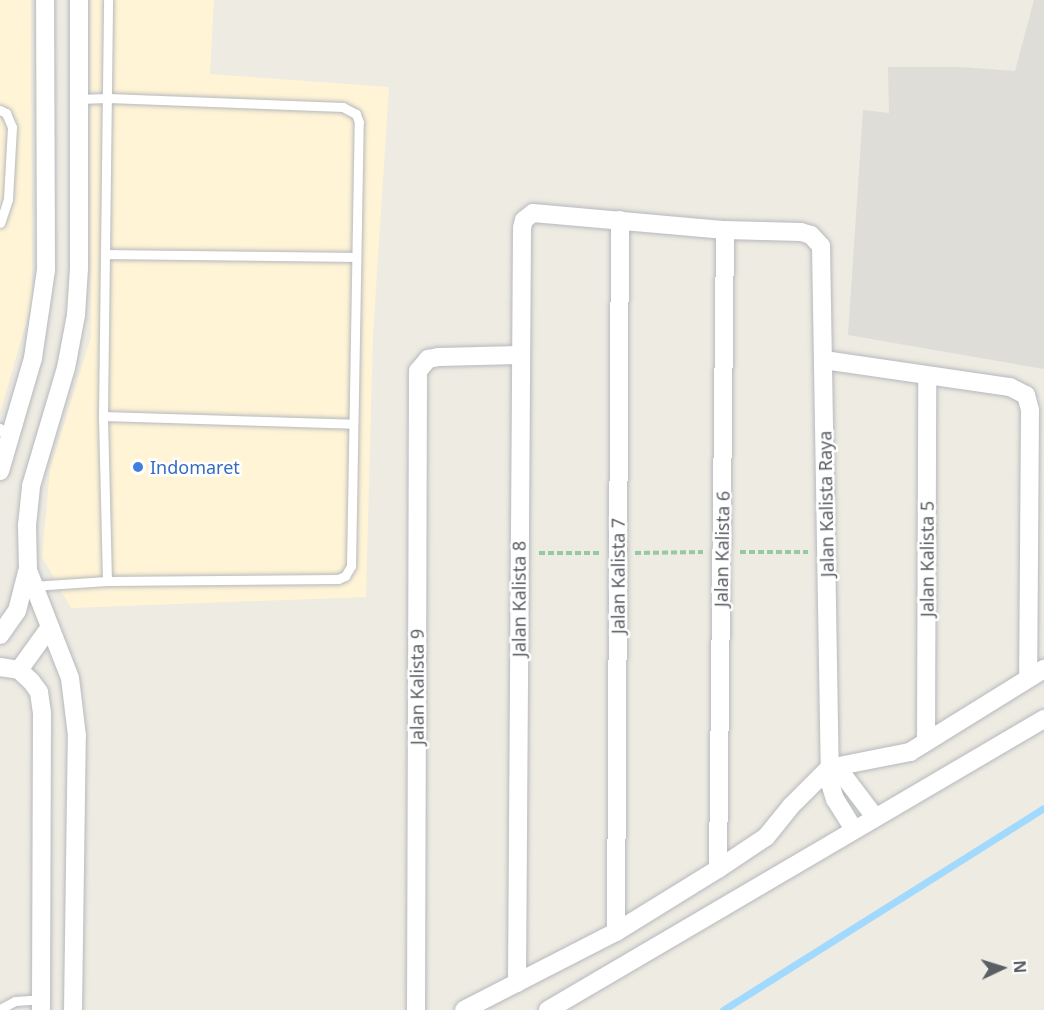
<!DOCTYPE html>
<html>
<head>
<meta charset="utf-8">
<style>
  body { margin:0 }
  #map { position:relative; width:1044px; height:1010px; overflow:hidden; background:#eeebe2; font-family:"Noto Sans",sans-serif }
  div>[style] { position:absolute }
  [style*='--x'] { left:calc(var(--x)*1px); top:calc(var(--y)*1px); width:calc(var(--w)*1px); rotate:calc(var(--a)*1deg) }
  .commercial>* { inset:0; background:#fff4d6 }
  .industrial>* { inset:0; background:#deddd7 }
  .stream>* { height:7px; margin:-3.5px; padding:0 3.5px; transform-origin:3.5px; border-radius:3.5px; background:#a1d9ff }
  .path>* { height:4px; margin-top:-2px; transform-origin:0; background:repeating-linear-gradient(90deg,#96c8a3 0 6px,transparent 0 9px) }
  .roads { filter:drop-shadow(0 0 2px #b5b9bd) drop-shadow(0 0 2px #b5b9bd) }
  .service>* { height:9px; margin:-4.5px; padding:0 4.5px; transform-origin:4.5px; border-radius:4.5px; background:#fff }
  .minor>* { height:18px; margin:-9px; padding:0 9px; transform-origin:9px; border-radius:9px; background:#fff }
  .dots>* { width:16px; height:16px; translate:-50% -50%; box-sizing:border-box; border:3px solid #fff; border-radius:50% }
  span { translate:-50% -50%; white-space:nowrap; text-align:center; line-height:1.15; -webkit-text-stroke:5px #fff; paint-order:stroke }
  .shop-label { font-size:18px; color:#366cbe }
  .left { translate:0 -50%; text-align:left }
  .street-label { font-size:18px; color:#5a5f64 }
  .north { position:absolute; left:972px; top:938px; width:60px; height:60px; -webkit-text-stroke:4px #fff; paint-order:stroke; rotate:86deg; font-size:16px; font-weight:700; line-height:24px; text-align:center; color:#5a5f64 }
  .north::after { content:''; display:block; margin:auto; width:21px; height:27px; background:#5a5f64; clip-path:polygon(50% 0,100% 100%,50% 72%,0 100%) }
</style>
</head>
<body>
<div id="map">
  <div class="commercial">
    <div style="clip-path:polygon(0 0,31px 0,32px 302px,0 413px)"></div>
    <div style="clip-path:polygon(91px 0,214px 0,210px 74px,389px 87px,373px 335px,366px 597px,71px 608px,42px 557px,50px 469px,91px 337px)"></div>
  </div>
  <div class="industrial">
    <div style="clip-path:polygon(1034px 0,1044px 0,1044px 369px,848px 335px,863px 110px,889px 113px,888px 67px,961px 67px,1015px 71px)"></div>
  </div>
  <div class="stream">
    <div style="--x:723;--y:1010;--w:379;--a:-32.2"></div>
  </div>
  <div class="path">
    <div style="--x:740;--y:552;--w:68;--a:0"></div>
    <div style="--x:539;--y:553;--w:62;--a:0"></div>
    <div style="--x:635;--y:553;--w:68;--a:-0.8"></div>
  </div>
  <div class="roads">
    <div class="service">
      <div style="--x:0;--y:110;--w:7;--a:27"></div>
      <div style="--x:6;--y:113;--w:15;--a:67"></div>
      <div style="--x:12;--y:127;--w:72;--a:93.2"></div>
      <div style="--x:8;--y:199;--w:25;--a:108"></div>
      <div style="--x:106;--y:254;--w:250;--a:0.7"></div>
      <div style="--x:103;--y:416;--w:250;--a:1.8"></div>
      <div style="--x:0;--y:428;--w:16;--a:55"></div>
      <div style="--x:107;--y:581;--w:165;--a:-91.4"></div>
      <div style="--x:103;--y:416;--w:416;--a:-89.3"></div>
      <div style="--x:32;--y:586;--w:75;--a:-3.8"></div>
      <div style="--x:107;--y:581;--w:231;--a:-0.5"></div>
      <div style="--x:338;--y:579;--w:8;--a:-23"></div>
      <div style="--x:345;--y:576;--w:12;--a:-59"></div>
      <div style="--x:351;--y:566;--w:444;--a:-89"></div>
      <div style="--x:359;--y:122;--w:9;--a:-111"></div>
      <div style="--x:356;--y:114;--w:15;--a:-152"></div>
      <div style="--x:343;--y:107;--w:235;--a:-177.8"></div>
      <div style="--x:108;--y:98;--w:29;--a:178"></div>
      <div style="--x:0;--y:1009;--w:17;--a:-28"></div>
      <div style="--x:15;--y:1001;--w:26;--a:-4"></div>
    </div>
    <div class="minor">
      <div style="--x:824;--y:360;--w:188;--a:8.3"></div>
      <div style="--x:1010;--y:387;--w:18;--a:27"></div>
      <div style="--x:1026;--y:395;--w:16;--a:75"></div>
      <div style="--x:1030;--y:410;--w:268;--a:90.4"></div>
      <div style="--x:0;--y:471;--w:118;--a:-73.7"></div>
      <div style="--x:33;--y:358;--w:89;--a:-81.6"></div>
      <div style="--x:46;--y:270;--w:270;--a:-90.2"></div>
      <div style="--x:0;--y:635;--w:29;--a:-55"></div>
      <div style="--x:17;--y:611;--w:40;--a:-75.6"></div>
      <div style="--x:0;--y:667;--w:19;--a:9"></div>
      <div style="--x:19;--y:670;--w:16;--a:43"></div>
      <div style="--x:31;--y:681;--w:14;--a:54"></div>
      <div style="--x:39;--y:692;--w:21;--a:82"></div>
      <div style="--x:42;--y:713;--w:297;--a:90.2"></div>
      <div style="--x:19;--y:670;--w:53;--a:-54.2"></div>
      <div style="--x:926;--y:742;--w:366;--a:-89.8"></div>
      <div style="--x:829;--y:768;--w:16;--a:27"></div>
      <div style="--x:843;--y:775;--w:53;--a:52.7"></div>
      <div style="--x:718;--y:869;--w:639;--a:-89.37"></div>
      <div style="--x:616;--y:932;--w:712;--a:-89.68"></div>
      <div style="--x:517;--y:983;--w:755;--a:-89.62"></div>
      <div style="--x:522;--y:228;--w:8;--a:-76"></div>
      <div style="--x:524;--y:220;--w:11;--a:-38"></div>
      <div style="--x:533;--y:213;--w:193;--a:5.1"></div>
      <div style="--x:725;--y:230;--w:76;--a:1.5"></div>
      <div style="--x:801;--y:232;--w:10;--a:17"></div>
      <div style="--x:811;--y:235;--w:15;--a:48"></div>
      <div style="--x:821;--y:246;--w:537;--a:89.04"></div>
      <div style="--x:830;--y:783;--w:17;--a:73"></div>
      <div style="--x:835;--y:799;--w:36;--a:58"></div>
      <div style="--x:73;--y:1010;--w:274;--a:-89.2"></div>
      <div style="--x:77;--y:736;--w:58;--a:-96.9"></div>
      <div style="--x:70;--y:678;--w:116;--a:-111.3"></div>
      <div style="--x:28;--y:570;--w:45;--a:-91.3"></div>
      <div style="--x:27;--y:525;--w:39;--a:-84"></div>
      <div style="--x:31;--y:486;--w:123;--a:-73.5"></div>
      <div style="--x:66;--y:368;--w:54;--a:-79.3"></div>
      <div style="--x:76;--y:315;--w:47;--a:-86.3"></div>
      <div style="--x:79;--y:268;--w:268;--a:-90"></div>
      <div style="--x:416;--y:1010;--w:639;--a:-89.82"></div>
      <div style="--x:418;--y:371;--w:16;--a:-50"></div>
      <div style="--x:428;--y:359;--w:10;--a:-11"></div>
      <div style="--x:438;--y:357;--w:82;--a:-1.4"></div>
      <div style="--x:464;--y:1010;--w:171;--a:-27.2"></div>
      <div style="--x:616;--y:932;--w:120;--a:-31.7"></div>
      <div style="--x:718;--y:869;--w:58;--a:-33.7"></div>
      <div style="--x:766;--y:837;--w:40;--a:-51"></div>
      <div style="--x:791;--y:806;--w:54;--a:-45"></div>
      <div style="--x:829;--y:768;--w:83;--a:-11.2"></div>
      <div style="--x:910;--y:752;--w:158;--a:-31.8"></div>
      <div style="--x:548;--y:1010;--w:575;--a:-30.4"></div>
    </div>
  </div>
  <div class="dots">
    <div style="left:138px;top:467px;background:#3f7fe0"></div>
  </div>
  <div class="shop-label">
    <span class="left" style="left:150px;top:467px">Indomaret</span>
  </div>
  <div class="street-label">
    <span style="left:826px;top:504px;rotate:-91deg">Jalan Kalista Raya</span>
    <span style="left:722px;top:549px;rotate:-89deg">Jalan Kalista 6</span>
    <span style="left:927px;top:559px;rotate:-90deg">Jalan Kalista 5</span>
    <span style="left:618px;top:576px;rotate:-90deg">Jalan Kalista 7</span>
    <span style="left:519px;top:599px;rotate:-90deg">Jalan Kalista 8</span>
    <span style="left:417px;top:687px;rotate:-90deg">Jalan Kalista 9</span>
  </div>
  <div class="north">N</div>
</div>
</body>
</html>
